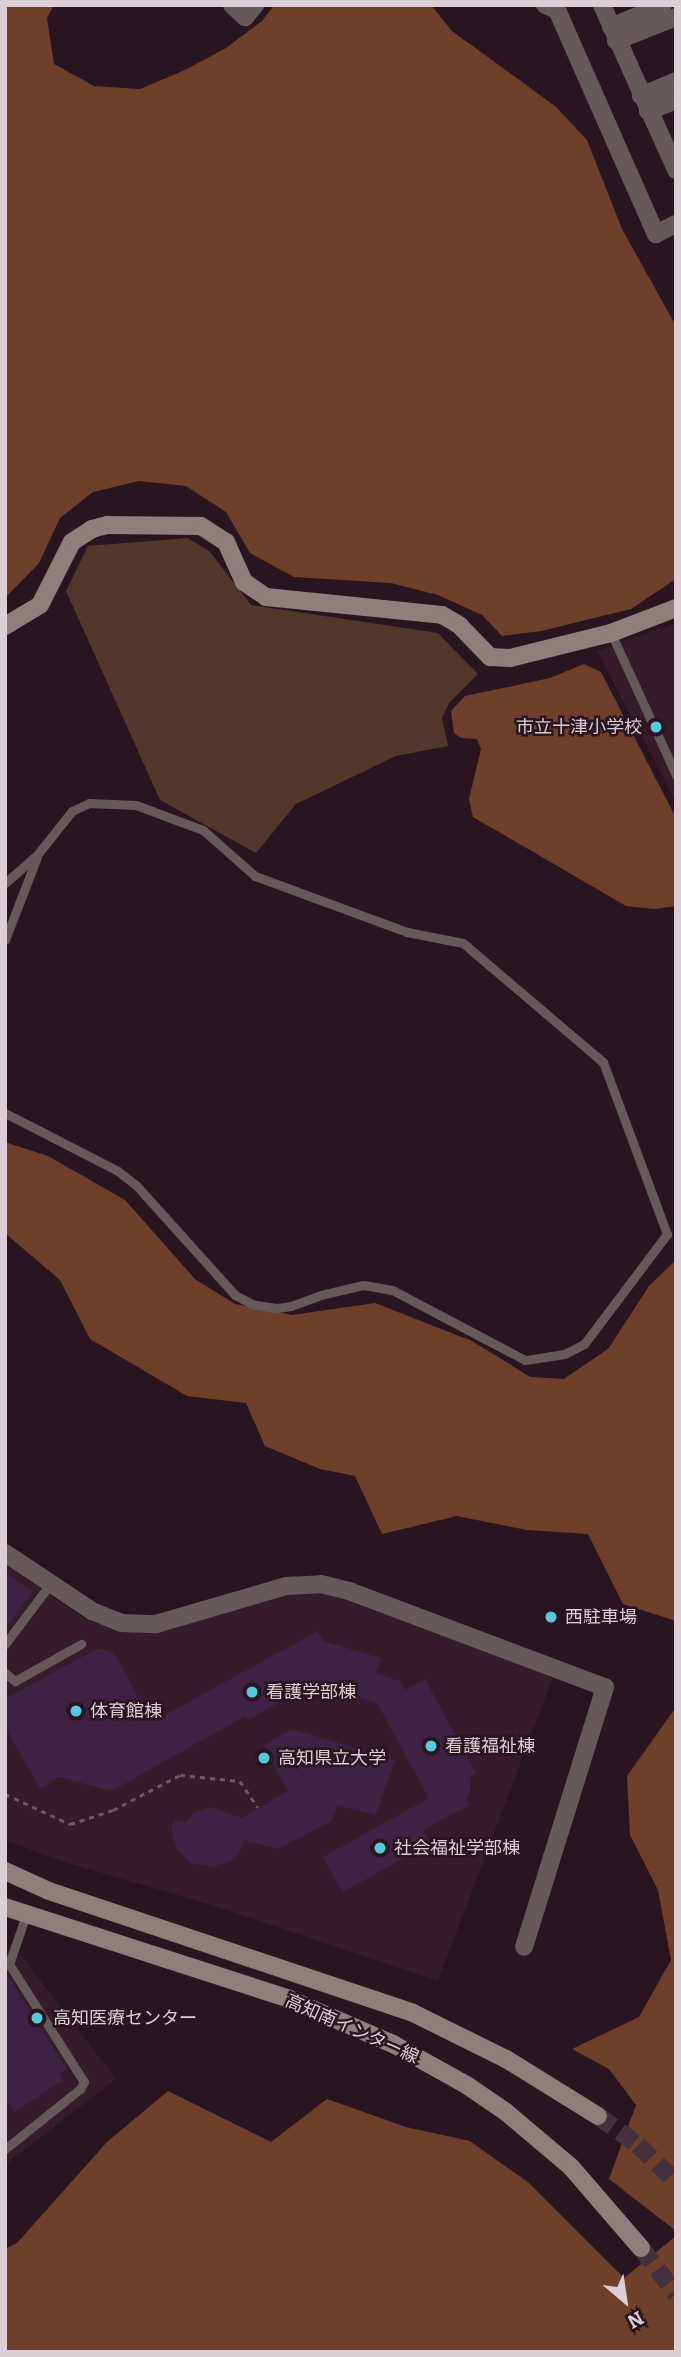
<!DOCTYPE html>
<html>
<head>
<meta charset="utf-8">
<style>
  body { margin:0 }
  #map { position:relative; width:681px; height:2357px; overflow:hidden; background:#2a1420; font-family:Bitter,"Noto Sans JP",serif }
  div>[style] { position:absolute }
  [style*='--x'] { left:calc(var(--x)*1px); top:calc(var(--y)*1px); width:calc(var(--w)*1px); rotate:calc(var(--a)*1deg) }
  .built>* { inset:0; background:#371b2a }
  .green>* { inset:0; background:#53372c }
  .forest>* { inset:0; background:#6e402c }
  .building>* { inset:0; background:#3e2144 }
  .secondary-tunnel>* { height:18px; margin-top:-9px; transform-origin:0; background:repeating-linear-gradient(90deg,#45303b 0 18px,transparent 0 27px) }
  .path>* { height:2.5px; margin-top:-1.25px; transform-origin:0; background:repeating-linear-gradient(90deg,#6e5a64 0 5px,transparent 0 10px) }
  .lane>* { height:9px; margin:-4.5px; padding:0 4.5px; transform-origin:4.5px; border-radius:4.5px; background:#67595a }
  .street>* { height:18px; margin:-9px; padding:0 9px; transform-origin:9px; border-radius:9px; background:#67595a }
  .secondary>* { height:18px; margin:-9px; padding:0 9px; transform-origin:9px; border-radius:9px; background:#927c7c }
  .dots>* { width:19px; height:19px; translate:-50% -50%; box-sizing:border-box; border:4px solid #2a1420; border-radius:50% }
  span { translate:-50% -50%; white-space:nowrap; text-align:center; line-height:1.15; -webkit-text-stroke:5px #2a1420; paint-order:stroke }
  .poi-label { font-size:18px; color:#ddcdd4 }
  .right { translate:-100% -50%; text-align:right }
  .left { translate:0 -50%; text-align:left }
  .street-label { font-size:18px; color:#ddcdd4 }
  .frame { position:absolute; inset:0; border:7px solid #ddcdd4; pointer-events:none }
  .north { position:absolute; left:590px; top:2266px; width:70px; height:70px; -webkit-text-stroke:5px #2a1420; paint-order:stroke; rotate:151deg; font-size:19px; font-weight:700; line-height:28px; text-align:center; color:#ddcdd4 }
  .north::after { content:''; display:block; margin:auto; width:24px; height:32px; background:#ddcdd4; clip-path:polygon(50% 0,100% 100%,50% 72%,0 100%) }
</style>
</head>
<body>
<div id="map">
  <div class="built">
    <div style="clip-path:polygon(676px 623px,676px 803px,597px 651px)"></div>
    <div style="clip-path:polygon(5px 1564px,82px 1617px,115px 1628px,141px 1633px,164px 1631px,291px 1593px,329px 1594px,553px 1677px,438px 1981px,212px 1905px,64px 1862px,5px 1840px)"></div>
    <div style="clip-path:polygon(5px 1949px,22px 1957px,116px 2079px,5px 2165px)"></div>
  </div>
  <div class="green">
    <div style="clip-path:polygon(188px 538px,210px 552px,251px 605px,438px 633px,478px 674px,449px 703px,442px 718px,448px 746px,396px 756px,296px 804px,256px 853px,160px 800px,66px 591px,88px 546px)"></div>
  </div>
  <div class="forest">
    <div style="clip-path:polygon(5px 5px,54px 5px,47px 18px,54px 64px,94px 86px,140px 89px,185px 70px,226px 48px,262px 21px,274px 5px,431px 5px,452px 31px,555px 106px,587px 140px,622px 229px,676px 326px,676px 579px,631px 609px,541px 631px,502px 636px,482px 615px,438px 595px,391px 583px,294px 577px,250px 553px,226px 512px,186px 486px,139px 481px,93px 492px,60px 518px,39px 563px,5px 598px)"></div>
    <div style="clip-path:polygon(584px 664px,601px 672px,676px 818px,676px 906px,655px 909px,626px 906px,473px 817px,469px 799px,481px 749px,477px 739px,461px 738px,454px 733px,451px 711px,465px 696px,550px 678px)"></div>
    <div style="clip-path:polygon(5px 1142px,48px 1156px,125px 1200px,195px 1279px,235px 1304px,292px 1315px,375px 1303px,472px 1341px,530px 1377px,564px 1379px,609px 1348px,649px 1286px,676px 1260px,676px 1621px,623px 1604px,588px 1534px,527px 1530px,457px 1516px,382px 1534px,355px 1476px,320px 1469px,265px 1446px,246px 1403px,187px 1396px,90px 1339px,60px 1280px,5px 1233px)"></div>
    <div style="clip-path:polygon(676px 1707px,676px 2231px,609px 2179px,636px 2105px,609px 2069px,572px 2049px,639px 2017px,671px 1960px,658px 1890px,630px 1835px,627px 1776px)"></div>
    <div style="clip-path:polygon(168px 2091px,271px 2142px,327px 2099px,406px 2127px,470px 2141px,529px 2183px,624px 2278px,676px 2236px,676px 2352px,5px 2352px,5px 2249px,17px 2243px,107px 2142px)"></div>
  </div>
  <div class="building">
    <div style="clip-path:polygon(5px 1572px,33px 1592px,5px 1629px)"></div>
    <div style="clip-path:polygon(318px 1631px,323px 1641px,381px 1658px,376px 1673px,400px 1681px,405px 1690px,425px 1679px,476px 1773px,471px 1775px,470px 1792px,466px 1798px,469px 1805px,423px 1830px,431px 1843px,343px 1892px,323px 1857px,429px 1798px,377px 1703px,313px 1684px,248px 1720px,245px 1716px,112px 1791px,59px 1777px,40px 1789px,5px 1727px,5px 1699px,98px 1648px,114px 1653px,152px 1722px)"></div>
    <div style="clip-path:polygon(292px 1729px,395px 1760px,376px 1815px,337px 1805px,332px 1821px,278px 1849px,244px 1840px,236px 1858px,228px 1862px,212px 1867px,190px 1863px,176px 1848px,171px 1827px,174px 1820px,186px 1823px,195px 1812px,211px 1807px,242px 1818px,288px 1791px,263px 1745px)"></div>
    <div style="clip-path:polygon(5px 1971px,67px 2069px,59px 2074px,63px 2080px,15px 2112px,5px 2097px)"></div>
  </div>
  <div class="secondary-tunnel">
    <div style="--x:598;--y:2116;--w:49;--a:35.9"></div>
    <div style="--x:638;--y:2145;--w:53;--a:44.2"></div>
    <div style="--x:641;--y:2248;--w:58;--a:52.7"></div>
  </div>
  <div class="path">
    <div style="--x:5;--y:1794;--w:72;--a:24.8"></div>
    <div style="--x:70;--y:1824;--w:45;--a:-18"></div>
    <div style="--x:113;--y:1810;--w:76;--a:-27.6"></div>
    <div style="--x:180;--y:1775;--w:60;--a:5.7"></div>
    <div style="--x:240;--y:1781;--w:32;--a:56"></div>
  </div>
  <div class="lane">
    <div style="--x:611;--y:633;--w:156;--a:65.4"></div>
    <div style="--x:5;--y:883;--w:43;--a:-41.2"></div>
    <div style="--x:37;--y:855;--w:56;--a:-51.5"></div>
    <div style="--x:72;--y:811;--w:19;--a:-25"></div>
    <div style="--x:89;--y:803;--w:47;--a:2.4"></div>
    <div style="--x:136;--y:805;--w:72;--a:20.5"></div>
    <div style="--x:203;--y:830;--w:69;--a:41.5"></div>
    <div style="--x:255;--y:876;--w:162;--a:20.2"></div>
    <div style="--x:407;--y:932;--w:57;--a:11.1"></div>
    <div style="--x:463;--y:943;--w:184;--a:40.4"></div>
    <div style="--x:603;--y:1062;--w:184;--a:69.6"></div>
    <div style="--x:667;--y:1234;--w:138;--a:127"></div>
    <div style="--x:584;--y:1344;--w:22;--a:153"></div>
    <div style="--x:564;--y:1354;--w:39;--a:171"></div>
    <div style="--x:525;--y:1360;--w:150;--a:-152.2"></div>
    <div style="--x:392;--y:1290;--w:29;--a:-170"></div>
    <div style="--x:363;--y:1285;--w:43;--a:166.6"></div>
    <div style="--x:321;--y:1295;--w:32;--a:160"></div>
    <div style="--x:291;--y:1306;--w:15;--a:172"></div>
    <div style="--x:276;--y:1308;--w:24;--a:-171"></div>
    <div style="--x:252;--y:1304;--w:19;--a:-152"></div>
    <div style="--x:235;--y:1295;--w:147;--a:-132"></div>
    <div style="--x:137;--y:1186;--w:24;--a:-142"></div>
    <div style="--x:118;--y:1171;--w:127;--a:-152.8"></div>
    <div style="--x:5;--y:940;--w:89;--a:-68.9"></div>
    <div style="--x:5;--y:1644;--w:76;--a:-53"></div>
    <div style="--x:5;--y:1673;--w:13;--a:39"></div>
    <div style="--x:15;--y:1681;--w:76;--a:-29.3"></div>
    <div style="--x:5;--y:2149;--w:96;--a:-38.7"></div>
    <div style="--x:80;--y:2089;--w:8;--a:-60"></div>
    <div style="--x:84;--y:2082;--w:140;--a:-122.4"></div>
    <div style="--x:9;--y:1964;--w:52;--a:-70.9"></div>
  </div>
  <div class="street">
    <div style="--x:232;--y:5;--w:18;--a:43"></div>
    <div style="--x:245;--y:17;--w:16;--a:-50"></div>
    <div style="--x:545;--y:5;--w:13;--a:23"></div>
    <div style="--x:557;--y:10;--w:245;--a:66.2"></div>
    <div style="--x:656;--y:234;--w:22;--a:-27"></div>
    <div style="--x:602;--y:5;--w:181;--a:65.8"></div>
    <div style="--x:611;--y:27;--w:56;--a:-22.9"></div>
    <div style="--x:616;--y:41;--w:65;--a:-21.8"></div>
    <div style="--x:641;--y:96;--w:38;--a:-23"></div>
    <div style="--x:648;--y:111;--w:30;--a:-21"></div>
    <div style="--x:5;--y:1553;--w:105;--a:33.7"></div>
    <div style="--x:92;--y:1611;--w:31;--a:22"></div>
    <div style="--x:121;--y:1623;--w:35;--a:2"></div>
    <div style="--x:156;--y:1624;--w:135;--a:-16.3"></div>
    <div style="--x:286;--y:1586;--w:35;--a:-3"></div>
    <div style="--x:321;--y:1584;--w:29;--a:14"></div>
    <div style="--x:349;--y:1591;--w:273;--a:20.6"></div>
    <div style="--x:605;--y:1687;--w:272;--a:107.3"></div>
  </div>
  <div class="secondary">
    <div style="--x:5;--y:626;--w:41;--a:-31"></div>
    <div style="--x:40;--y:605;--w:71;--a:-63.1"></div>
    <div style="--x:72;--y:542;--w:24;--a:-33"></div>
    <div style="--x:92;--y:529;--w:16;--a:-15"></div>
    <div style="--x:107;--y:525;--w:94;--a:0.6"></div>
    <div style="--x:201;--y:526;--w:30;--a:33"></div>
    <div style="--x:226;--y:542;--w:44;--a:65.8"></div>
    <div style="--x:244;--y:582;--w:27;--a:34"></div>
    <div style="--x:266;--y:597;--w:177;--a:5.8"></div>
    <div style="--x:442;--y:615;--w:20;--a:30"></div>
    <div style="--x:459;--y:625;--w:45;--a:45.9"></div>
    <div style="--x:490;--y:657;--w:20;--a:3"></div>
    <div style="--x:510;--y:658;--w:104;--a:-13.9"></div>
    <div style="--x:611;--y:633;--w:70;--a:-21"></div>
    <div style="--x:5;--y:1871;--w:48;--a:24.4"></div>
    <div style="--x:49;--y:1891;--w:384;--a:18.5"></div>
    <div style="--x:413;--y:2013;--w:104;--a:26.3"></div>
    <div style="--x:506;--y:2059;--w:108;--a:31.8"></div>
    <div style="--x:5;--y:1907;--w:299;--a:17.9"></div>
    <div style="--x:289;--y:1999;--w:113;--a:23.4"></div>
    <div style="--x:393;--y:2044;--w:86;--a:29.2"></div>
    <div style="--x:468;--y:2086;--w:46;--a:34.4"></div>
    <div style="--x:506;--y:2112;--w:85;--a:40.2"></div>
    <div style="--x:571;--y:2167;--w:107;--a:49.2"></div>
  </div>
  <div class="dots">
    <div style="left:656px;top:727px;background:#54cadd"></div>
    <div style="left:551px;top:1617px;background:#54cadd"></div>
    <div style="left:252px;top:1692px;background:#54cadd"></div>
    <div style="left:76px;top:1711px;background:#54cadd"></div>
    <div style="left:431px;top:1746px;background:#54cadd"></div>
    <div style="left:264px;top:1758px;background:#54cadd"></div>
    <div style="left:380px;top:1848px;background:#54cadd"></div>
    <div style="left:37px;top:2018px;background:#54cadd"></div>
  </div>
  <div class="poi-label">
    <span class="right" style="left:642px;top:727px">市立十津小学校</span>
    <span class="left" style="left:565px;top:1617px">西駐車場</span>
    <span class="left" style="left:266px;top:1692px">看護学部棟</span>
    <span class="left" style="left:90px;top:1711px">体育館棟</span>
    <span class="left" style="left:445px;top:1746px">看護福祉棟</span>
    <span class="left" style="left:278px;top:1758px">高知県立大学</span>
    <span class="left" style="left:394px;top:1848px">社会福祉学部棟</span>
    <span class="left" style="left:53px;top:2018px">高知医療センター</span>
  </div>
  <div class="street-label">
    <span style="left:352px;top:2029px;rotate:24deg">高知南インター線</span>
  </div>
  <div class="frame"></div>
  <div class="north">N</div>
</div>
</body>
</html>
